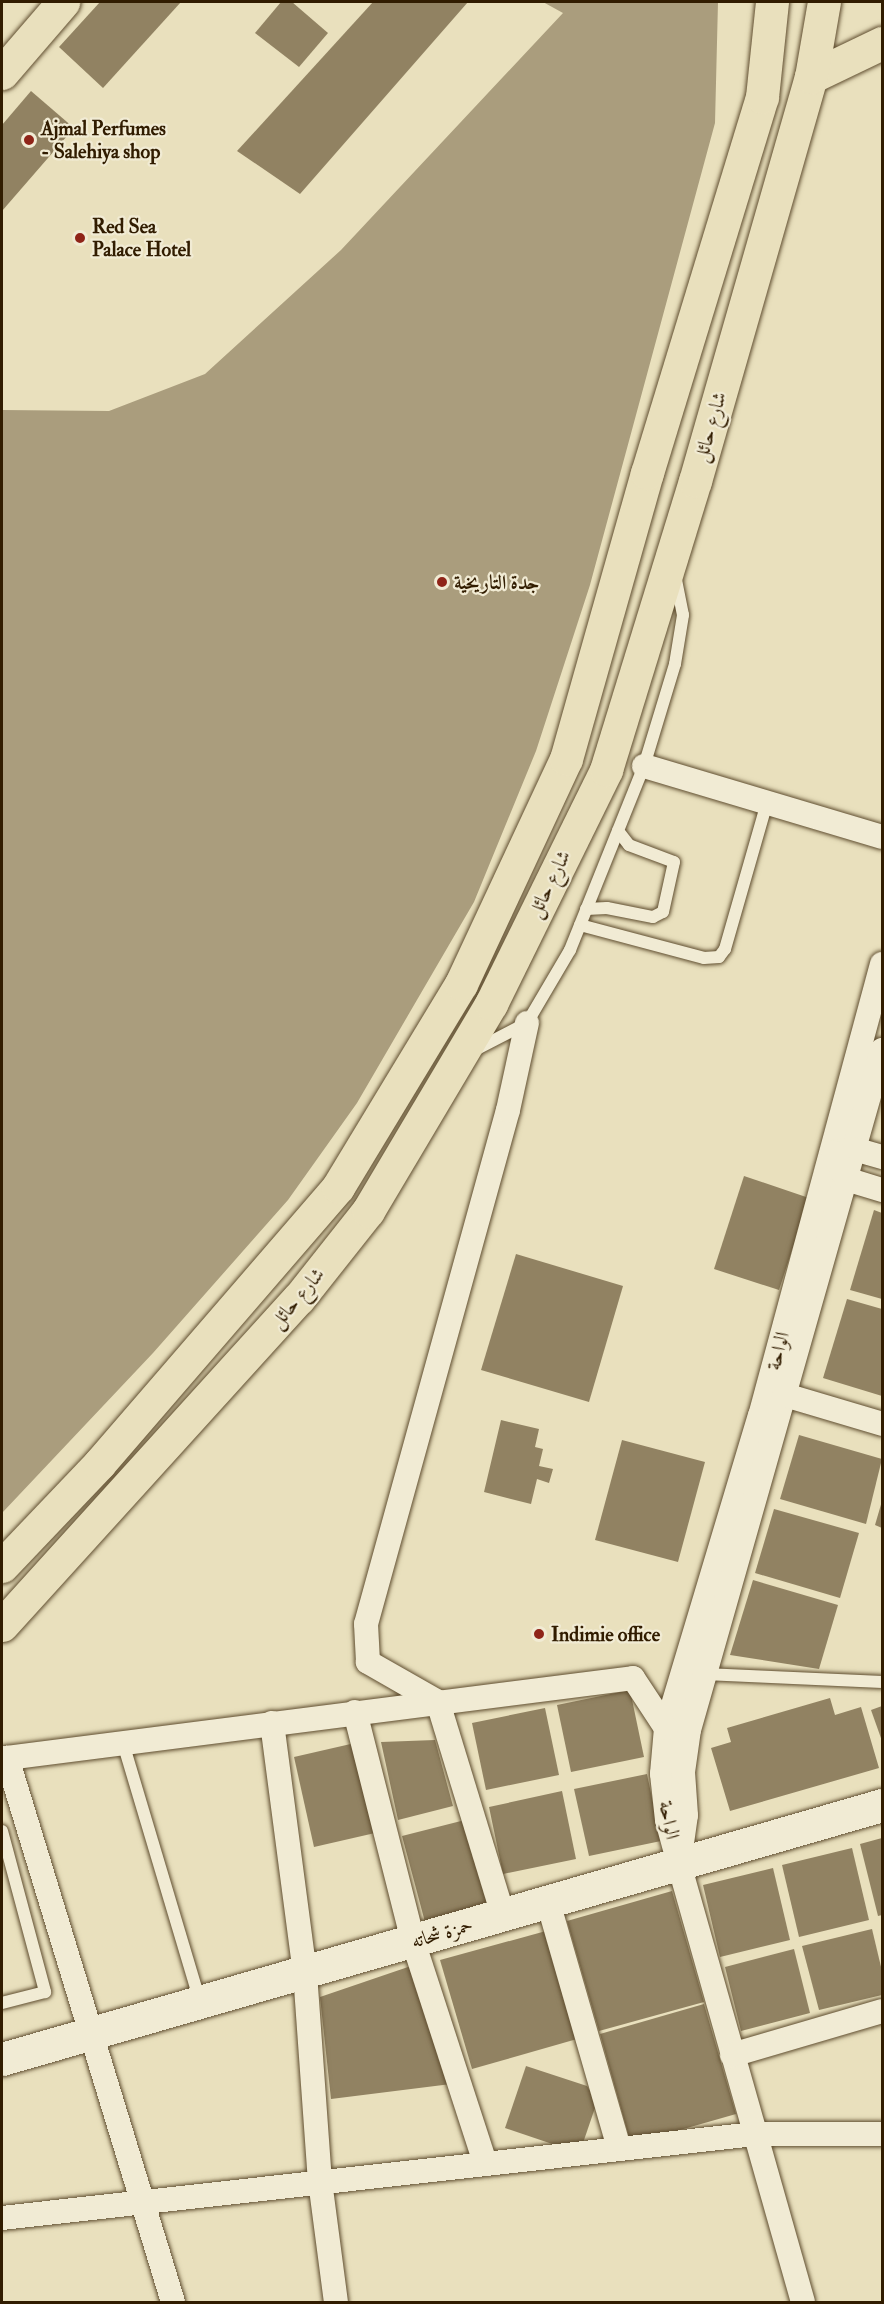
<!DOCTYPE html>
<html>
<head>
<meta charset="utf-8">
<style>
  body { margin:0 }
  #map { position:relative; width:884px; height:2304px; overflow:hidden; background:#e9e0bd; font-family:"IM FELL Double Pica",Amiri,serif }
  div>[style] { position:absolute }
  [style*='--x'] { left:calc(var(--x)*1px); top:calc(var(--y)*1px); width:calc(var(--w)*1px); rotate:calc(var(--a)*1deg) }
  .water>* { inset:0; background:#aa9d7d }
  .building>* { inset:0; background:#918262 }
  .roads { filter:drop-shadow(0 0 2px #5f4d2f) drop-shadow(0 0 2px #5f4d2f) }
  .lane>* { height:12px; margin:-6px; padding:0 6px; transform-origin:6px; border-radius:6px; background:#f1ebd4 }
  .street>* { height:24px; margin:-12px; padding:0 12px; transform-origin:12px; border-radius:12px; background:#f1ebd4 }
  .secondary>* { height:33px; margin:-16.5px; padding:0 16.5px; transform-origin:16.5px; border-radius:16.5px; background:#f1ebd4 }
  .primary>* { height:33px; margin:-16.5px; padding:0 16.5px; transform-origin:16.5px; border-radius:16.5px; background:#e9e0bd }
  .dots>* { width:16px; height:16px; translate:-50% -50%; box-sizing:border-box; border:3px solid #f1ebd4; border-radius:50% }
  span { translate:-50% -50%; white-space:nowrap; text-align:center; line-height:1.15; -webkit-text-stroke:4.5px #f1ebd4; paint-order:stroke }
  .poi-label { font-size:20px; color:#311c00; font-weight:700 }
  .left { translate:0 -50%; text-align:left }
  .street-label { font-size:20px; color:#311c00 }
  .frame { position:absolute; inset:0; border:3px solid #311c00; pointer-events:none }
</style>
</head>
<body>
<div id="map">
  <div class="water">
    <div style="clip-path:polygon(543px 2px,718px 2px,715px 123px,590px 585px,536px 751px,474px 902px,357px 1103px,288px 1200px,153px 1353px,2px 1513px,2px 410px,109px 411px,205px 374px,341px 250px,563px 13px)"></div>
  </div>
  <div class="building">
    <div style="clip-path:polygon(100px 2px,181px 2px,103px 88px,59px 47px)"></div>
    <div style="clip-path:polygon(281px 2px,292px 2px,328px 33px,299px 67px,255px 33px)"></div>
    <div style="clip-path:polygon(373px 2px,468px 2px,300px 194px,237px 151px)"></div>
    <div style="clip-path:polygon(31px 91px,74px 128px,2px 211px,2px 125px)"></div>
    <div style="clip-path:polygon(744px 1176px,809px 1198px,779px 1290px,714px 1269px)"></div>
    <div style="clip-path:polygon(874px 1210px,882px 1213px,882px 1299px,850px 1290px)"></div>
    <div style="clip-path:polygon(516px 1254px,623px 1286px,589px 1402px,481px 1370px)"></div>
    <div style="clip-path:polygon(847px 1299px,882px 1309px,882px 1396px,823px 1378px)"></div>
    <div style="clip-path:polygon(501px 1420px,539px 1429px,535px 1447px,543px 1449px,539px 1466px,553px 1469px,549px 1483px,537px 1479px,531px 1504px,484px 1492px)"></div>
    <div style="clip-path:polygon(799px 1435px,882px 1459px,866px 1524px,780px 1499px)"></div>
    <div style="clip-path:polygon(622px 1440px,705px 1462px,678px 1562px,595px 1540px)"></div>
    <div style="clip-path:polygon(882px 1501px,882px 1528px,875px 1525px)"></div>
    <div style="clip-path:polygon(774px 1509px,859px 1533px,840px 1598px,755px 1573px)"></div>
    <div style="clip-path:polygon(753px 1580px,838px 1605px,819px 1669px,730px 1655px)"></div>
    <div style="clip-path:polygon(630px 1690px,644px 1757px,571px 1772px,557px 1705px)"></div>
    <div style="clip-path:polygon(830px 1698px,835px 1715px,861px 1707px,879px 1768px,730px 1811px,711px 1748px,731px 1742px,727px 1728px)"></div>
    <div style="clip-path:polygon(882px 1706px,882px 1741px,871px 1710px)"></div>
    <div style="clip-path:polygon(545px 1708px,559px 1775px,486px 1790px,472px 1723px)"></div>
    <div style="clip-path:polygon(435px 1740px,453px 1806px,398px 1820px,381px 1742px)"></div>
    <div style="clip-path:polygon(355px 1743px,375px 1833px,314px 1847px,294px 1757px)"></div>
    <div style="clip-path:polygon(647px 1774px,661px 1841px,589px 1856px,574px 1789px)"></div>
    <div style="clip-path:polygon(562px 1791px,576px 1859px,503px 1874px,489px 1807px)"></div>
    <div style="clip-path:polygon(465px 1820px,488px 1906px,425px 1922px,402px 1836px)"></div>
    <div style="clip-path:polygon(882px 1838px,882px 1915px,878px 1916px,860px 1844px)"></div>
    <div style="clip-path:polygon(852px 1848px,869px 1920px,799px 1937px,782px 1865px)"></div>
    <div style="clip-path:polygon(773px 1868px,790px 1940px,720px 1957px,703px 1885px)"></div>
    <div style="clip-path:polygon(672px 1891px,704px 2002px,599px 2031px,567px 1921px)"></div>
    <div style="clip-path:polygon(872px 1929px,882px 1971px,882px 1995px,819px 2010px,802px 1946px)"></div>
    <div style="clip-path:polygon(546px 1931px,577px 2039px,472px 2069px,440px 1960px)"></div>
    <div style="clip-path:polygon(794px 1949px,810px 2013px,741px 2031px,725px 1967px)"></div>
    <div style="clip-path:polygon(411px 1966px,451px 2084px,331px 2099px,320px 1997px)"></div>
    <div style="clip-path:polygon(704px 2004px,736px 2114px,631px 2144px,600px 2034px)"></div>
    <div style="clip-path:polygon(526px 2066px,587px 2086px,597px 2102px,583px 2143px,573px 2151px,505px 2128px)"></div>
  </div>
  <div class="roads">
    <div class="lane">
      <div style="--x:586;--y:909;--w:21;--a:-3"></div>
      <div style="--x:607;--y:908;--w:47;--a:11.1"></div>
      <div style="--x:653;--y:917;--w:11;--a:-27"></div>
      <div style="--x:663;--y:912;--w:51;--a:-77.6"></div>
      <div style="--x:674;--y:862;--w:48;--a:-159.3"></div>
      <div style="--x:629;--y:845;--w:18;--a:-128"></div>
      <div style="--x:580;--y:925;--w:128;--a:14.9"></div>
      <div style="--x:704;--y:958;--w:15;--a:-4"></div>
      <div style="--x:719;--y:957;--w:10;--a:-53"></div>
      <div style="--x:725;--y:949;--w:152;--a:-74"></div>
      <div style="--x:473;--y:1051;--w:61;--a:-27.4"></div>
      <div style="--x:527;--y:1023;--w:85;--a:-59.5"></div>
      <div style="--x:570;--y:950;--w:198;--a:-68.1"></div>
      <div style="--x:644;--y:766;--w:107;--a:-73.1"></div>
      <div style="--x:675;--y:664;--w:50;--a:-80.7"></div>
      <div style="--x:683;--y:615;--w:41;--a:-101.3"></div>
      <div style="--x:705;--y:1674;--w:177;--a:2.6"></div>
      <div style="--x:123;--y:1743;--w:270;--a:73.4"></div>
      <div style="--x:2;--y:1831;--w:167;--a:75"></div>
      <div style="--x:45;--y:1992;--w:44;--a:165.7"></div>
    </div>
    <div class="street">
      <div style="--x:644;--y:766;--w:248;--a:16.6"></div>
      <div style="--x:882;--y:964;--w:467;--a:105.1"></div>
      <div style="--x:760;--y:1415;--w:327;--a:106.7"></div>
      <div style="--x:666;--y:1728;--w:46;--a:95"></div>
      <div style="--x:662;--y:1774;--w:46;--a:83.8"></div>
      <div style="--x:667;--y:1820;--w:46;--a:74.7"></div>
      <div style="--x:679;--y:1864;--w:49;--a:-81.9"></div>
      <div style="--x:686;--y:1815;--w:43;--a:-94"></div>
      <div style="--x:683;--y:1772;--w:42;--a:-81.9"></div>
      <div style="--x:689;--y:1730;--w:707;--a:-74.15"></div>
      <div style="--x:882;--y:1157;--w:29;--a:-164"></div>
      <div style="--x:854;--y:1149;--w:21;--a:172"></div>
      <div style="--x:833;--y:1152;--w:30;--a:64"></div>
      <div style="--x:846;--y:1179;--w:38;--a:17"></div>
      <div style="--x:785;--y:1395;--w:101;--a:16.6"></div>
      <div style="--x:355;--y:1712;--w:236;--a:75.8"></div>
      <div style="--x:413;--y:1941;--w:233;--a:72"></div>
      <div style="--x:272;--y:1723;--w:252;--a:82.5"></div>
      <div style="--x:305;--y:1973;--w:209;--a:85.9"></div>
      <div style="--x:320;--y:2181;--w:122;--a:82.5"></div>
      <div style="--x:679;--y:1864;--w:455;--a:74.2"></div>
      <div style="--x:548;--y:1902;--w:256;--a:73.9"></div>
      <div style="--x:503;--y:1915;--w:223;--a:-107"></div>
      <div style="--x:438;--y:1702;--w:81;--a:-150.3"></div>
      <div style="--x:368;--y:1662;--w:38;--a:-93"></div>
      <div style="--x:366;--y:1624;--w:533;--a:-74.56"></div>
      <div style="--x:508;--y:1110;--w:89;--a:-77.7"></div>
      <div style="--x:732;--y:2055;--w:156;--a:-16.3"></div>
      <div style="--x:2;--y:2218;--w:758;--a:-6.37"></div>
      <div style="--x:755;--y:2134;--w:127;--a:0"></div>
      <div style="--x:173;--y:2302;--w:569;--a:-106.97"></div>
      <div style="--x:7;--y:1758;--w:631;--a:-7.28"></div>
      <div style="--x:633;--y:1678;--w:60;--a:56.6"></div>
    </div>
    <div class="secondary">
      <div style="--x:2;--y:2059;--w:916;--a:-16.1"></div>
    </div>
    <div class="primary">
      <div style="--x:2;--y:73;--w:94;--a:-49.3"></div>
      <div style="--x:811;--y:77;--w:79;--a:-25.6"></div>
      <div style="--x:2;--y:1566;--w:141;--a:-46.4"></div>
      <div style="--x:99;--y:1464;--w:366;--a:-49.2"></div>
      <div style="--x:338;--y:1187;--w:237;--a:-58.8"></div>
      <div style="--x:461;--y:984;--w:248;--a:-65"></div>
      <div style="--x:566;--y:759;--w:297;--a:-74.2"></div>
      <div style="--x:647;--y:473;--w:393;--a:-73"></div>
      <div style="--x:762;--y:97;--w:96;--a:-84"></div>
      <div style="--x:2;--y:1625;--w:442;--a:-47.8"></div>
      <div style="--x:299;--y:1298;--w:111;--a:-51.6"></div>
      <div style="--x:368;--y:1211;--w:241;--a:-59.3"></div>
      <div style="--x:491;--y:1004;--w:261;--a:-63.8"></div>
      <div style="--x:606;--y:770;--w:302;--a:-72.9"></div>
      <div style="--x:695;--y:481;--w:420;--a:-74"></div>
      <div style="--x:811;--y:77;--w:76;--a:-80.2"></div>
    </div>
  </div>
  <div class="dots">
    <div style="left:29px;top:140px;background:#8f2418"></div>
    <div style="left:80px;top:238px;background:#8f2418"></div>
    <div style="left:442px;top:582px;background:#8f2418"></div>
    <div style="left:539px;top:1634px;background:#8f2418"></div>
  </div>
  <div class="poi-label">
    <span class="left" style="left:41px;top:140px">Ajmal Perfumes<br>- Salehiya shop</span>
    <span class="left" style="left:92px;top:238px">Red Sea<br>Palace Hotel</span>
    <span class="left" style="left:454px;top:582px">جدة التاريخية</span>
    <span class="left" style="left:551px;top:1634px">Indimie office</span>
  </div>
  <div class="street-label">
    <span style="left:710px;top:427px;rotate:-74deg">شارع حائل</span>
    <span style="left:549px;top:884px;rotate:-64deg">شارع حائل</span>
    <span style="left:297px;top:1298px;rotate:-50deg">شارع حائل</span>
    <span style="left:778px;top:1351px;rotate:-75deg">الواحة</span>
    <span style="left:669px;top:1820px;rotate:79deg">الواحة</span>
    <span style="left:442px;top:1933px;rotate:-16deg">حمزة شحاته</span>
  </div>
  <div class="frame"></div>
</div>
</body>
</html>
